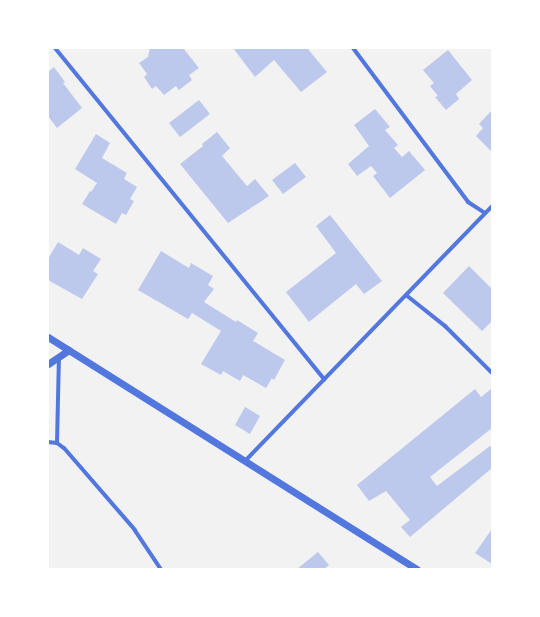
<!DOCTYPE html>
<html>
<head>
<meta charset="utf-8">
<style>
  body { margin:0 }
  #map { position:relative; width:540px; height:617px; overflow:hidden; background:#f2f2f2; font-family:Merriweather,serif }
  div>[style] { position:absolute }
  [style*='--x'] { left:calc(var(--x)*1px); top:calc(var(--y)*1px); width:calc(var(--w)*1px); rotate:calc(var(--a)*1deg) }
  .building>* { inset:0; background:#bdc9ec }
  .pedestrian>* { height:3.5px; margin:-1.75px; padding:0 1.75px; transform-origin:1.75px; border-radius:1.75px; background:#5277de }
  .minor>* { height:4px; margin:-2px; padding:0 2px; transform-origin:2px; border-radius:2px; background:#5277de }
  .tertiary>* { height:7px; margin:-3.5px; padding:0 3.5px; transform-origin:3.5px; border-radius:3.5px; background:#5277de }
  span { translate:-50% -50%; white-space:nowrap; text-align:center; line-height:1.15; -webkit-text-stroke:4px #fff; paint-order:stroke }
  .frame { position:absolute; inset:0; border:49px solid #fff; pointer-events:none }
</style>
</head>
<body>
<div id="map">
  <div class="building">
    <div style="clip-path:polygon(150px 48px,183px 48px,199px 68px,189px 75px,192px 80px,179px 90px,176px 86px,164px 95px,156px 86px,152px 89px,144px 77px,147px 74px,139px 63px,148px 57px)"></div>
    <div style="clip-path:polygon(233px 48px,307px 48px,327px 72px,301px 92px,274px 60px,255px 77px)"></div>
    <div style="clip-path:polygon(448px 50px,472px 80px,456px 94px,459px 99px,446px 110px,435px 97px,438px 96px,430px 86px,434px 83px,423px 70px)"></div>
    <div style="clip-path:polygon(54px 67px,65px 82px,63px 83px,82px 108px,57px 128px,48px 116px,48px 72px)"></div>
    <div style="clip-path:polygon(199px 100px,210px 114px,180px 137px,169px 123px)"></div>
    <div style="clip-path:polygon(375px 109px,390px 127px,385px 130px,398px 145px,394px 148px,402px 157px,409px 151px,425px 170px,390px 198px,373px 176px,377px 173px,371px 166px,357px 176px,348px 164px,369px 146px,354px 125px)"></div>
    <div style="clip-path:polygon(492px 110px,492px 152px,476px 136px,483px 128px,479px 124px)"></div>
    <div style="clip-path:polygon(217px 132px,230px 148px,222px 156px,247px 186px,255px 179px,269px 196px,228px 223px,180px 164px,203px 146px,202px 144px)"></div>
    <div style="clip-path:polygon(96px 134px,110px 143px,102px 158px,127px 173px,124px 179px,137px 187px,130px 199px,134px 201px,126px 215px,122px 213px,116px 224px,82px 204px,90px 191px,91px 192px,97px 183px,75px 169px)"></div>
    <div style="clip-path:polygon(295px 163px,306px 177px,283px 194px,272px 180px)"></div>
    <div style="clip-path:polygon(330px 215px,382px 281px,364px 294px,356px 284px,309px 322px,286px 292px,336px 253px,316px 226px)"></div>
    <div style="clip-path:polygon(58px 242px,79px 255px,83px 248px,101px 259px,93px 271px,98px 274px,82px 299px,48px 280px,48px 259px)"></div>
    <div style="clip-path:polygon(161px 251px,189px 268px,191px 263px,213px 276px,208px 285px,214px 289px,204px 302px,236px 322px,237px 320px,258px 333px,253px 341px,285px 360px,274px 380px,272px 378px,266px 388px,243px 375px,240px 381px,223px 371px,221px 375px,201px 364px,221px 331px,192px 313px,188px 319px,138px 290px)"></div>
    <div style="clip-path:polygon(469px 266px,492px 289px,492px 321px,482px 331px,443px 293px)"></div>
    <div style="clip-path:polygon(475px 389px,481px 397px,491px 389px,492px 391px,492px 428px,430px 477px,437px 486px,490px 446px,492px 448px,492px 468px,410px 537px,401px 527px,410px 520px,386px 491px,369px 501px,357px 485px)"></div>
    <div style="clip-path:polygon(245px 407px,260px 416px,250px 434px,235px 425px)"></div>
    <div style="clip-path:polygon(492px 529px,492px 564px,475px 553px)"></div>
    <div style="clip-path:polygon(318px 552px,329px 565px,324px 569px,297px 569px)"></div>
  </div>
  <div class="pedestrian">
    <div style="--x:135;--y:530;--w:47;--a:56.3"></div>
  </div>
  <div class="minor">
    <div style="--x:55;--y:48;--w:427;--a:50.9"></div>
    <div style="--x:353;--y:48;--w:192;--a:53.2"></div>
    <div style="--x:468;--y:202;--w:20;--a:33"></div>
    <div style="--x:406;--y:295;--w:50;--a:38.5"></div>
    <div style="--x:445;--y:326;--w:66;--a:45"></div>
    <div style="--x:48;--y:442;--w:9;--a:6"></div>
    <div style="--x:57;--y:443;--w:9;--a:36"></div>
    <div style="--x:64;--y:448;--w:108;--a:49.1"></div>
    <div style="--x:57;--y:443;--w:86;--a:-88.7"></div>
    <div style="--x:246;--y:460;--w:354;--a:-45.9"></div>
  </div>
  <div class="tertiary">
    <div style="--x:48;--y:337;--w:436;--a:32.2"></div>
    <div style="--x:48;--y:364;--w:25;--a:-34"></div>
  </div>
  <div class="frame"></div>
</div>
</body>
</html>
